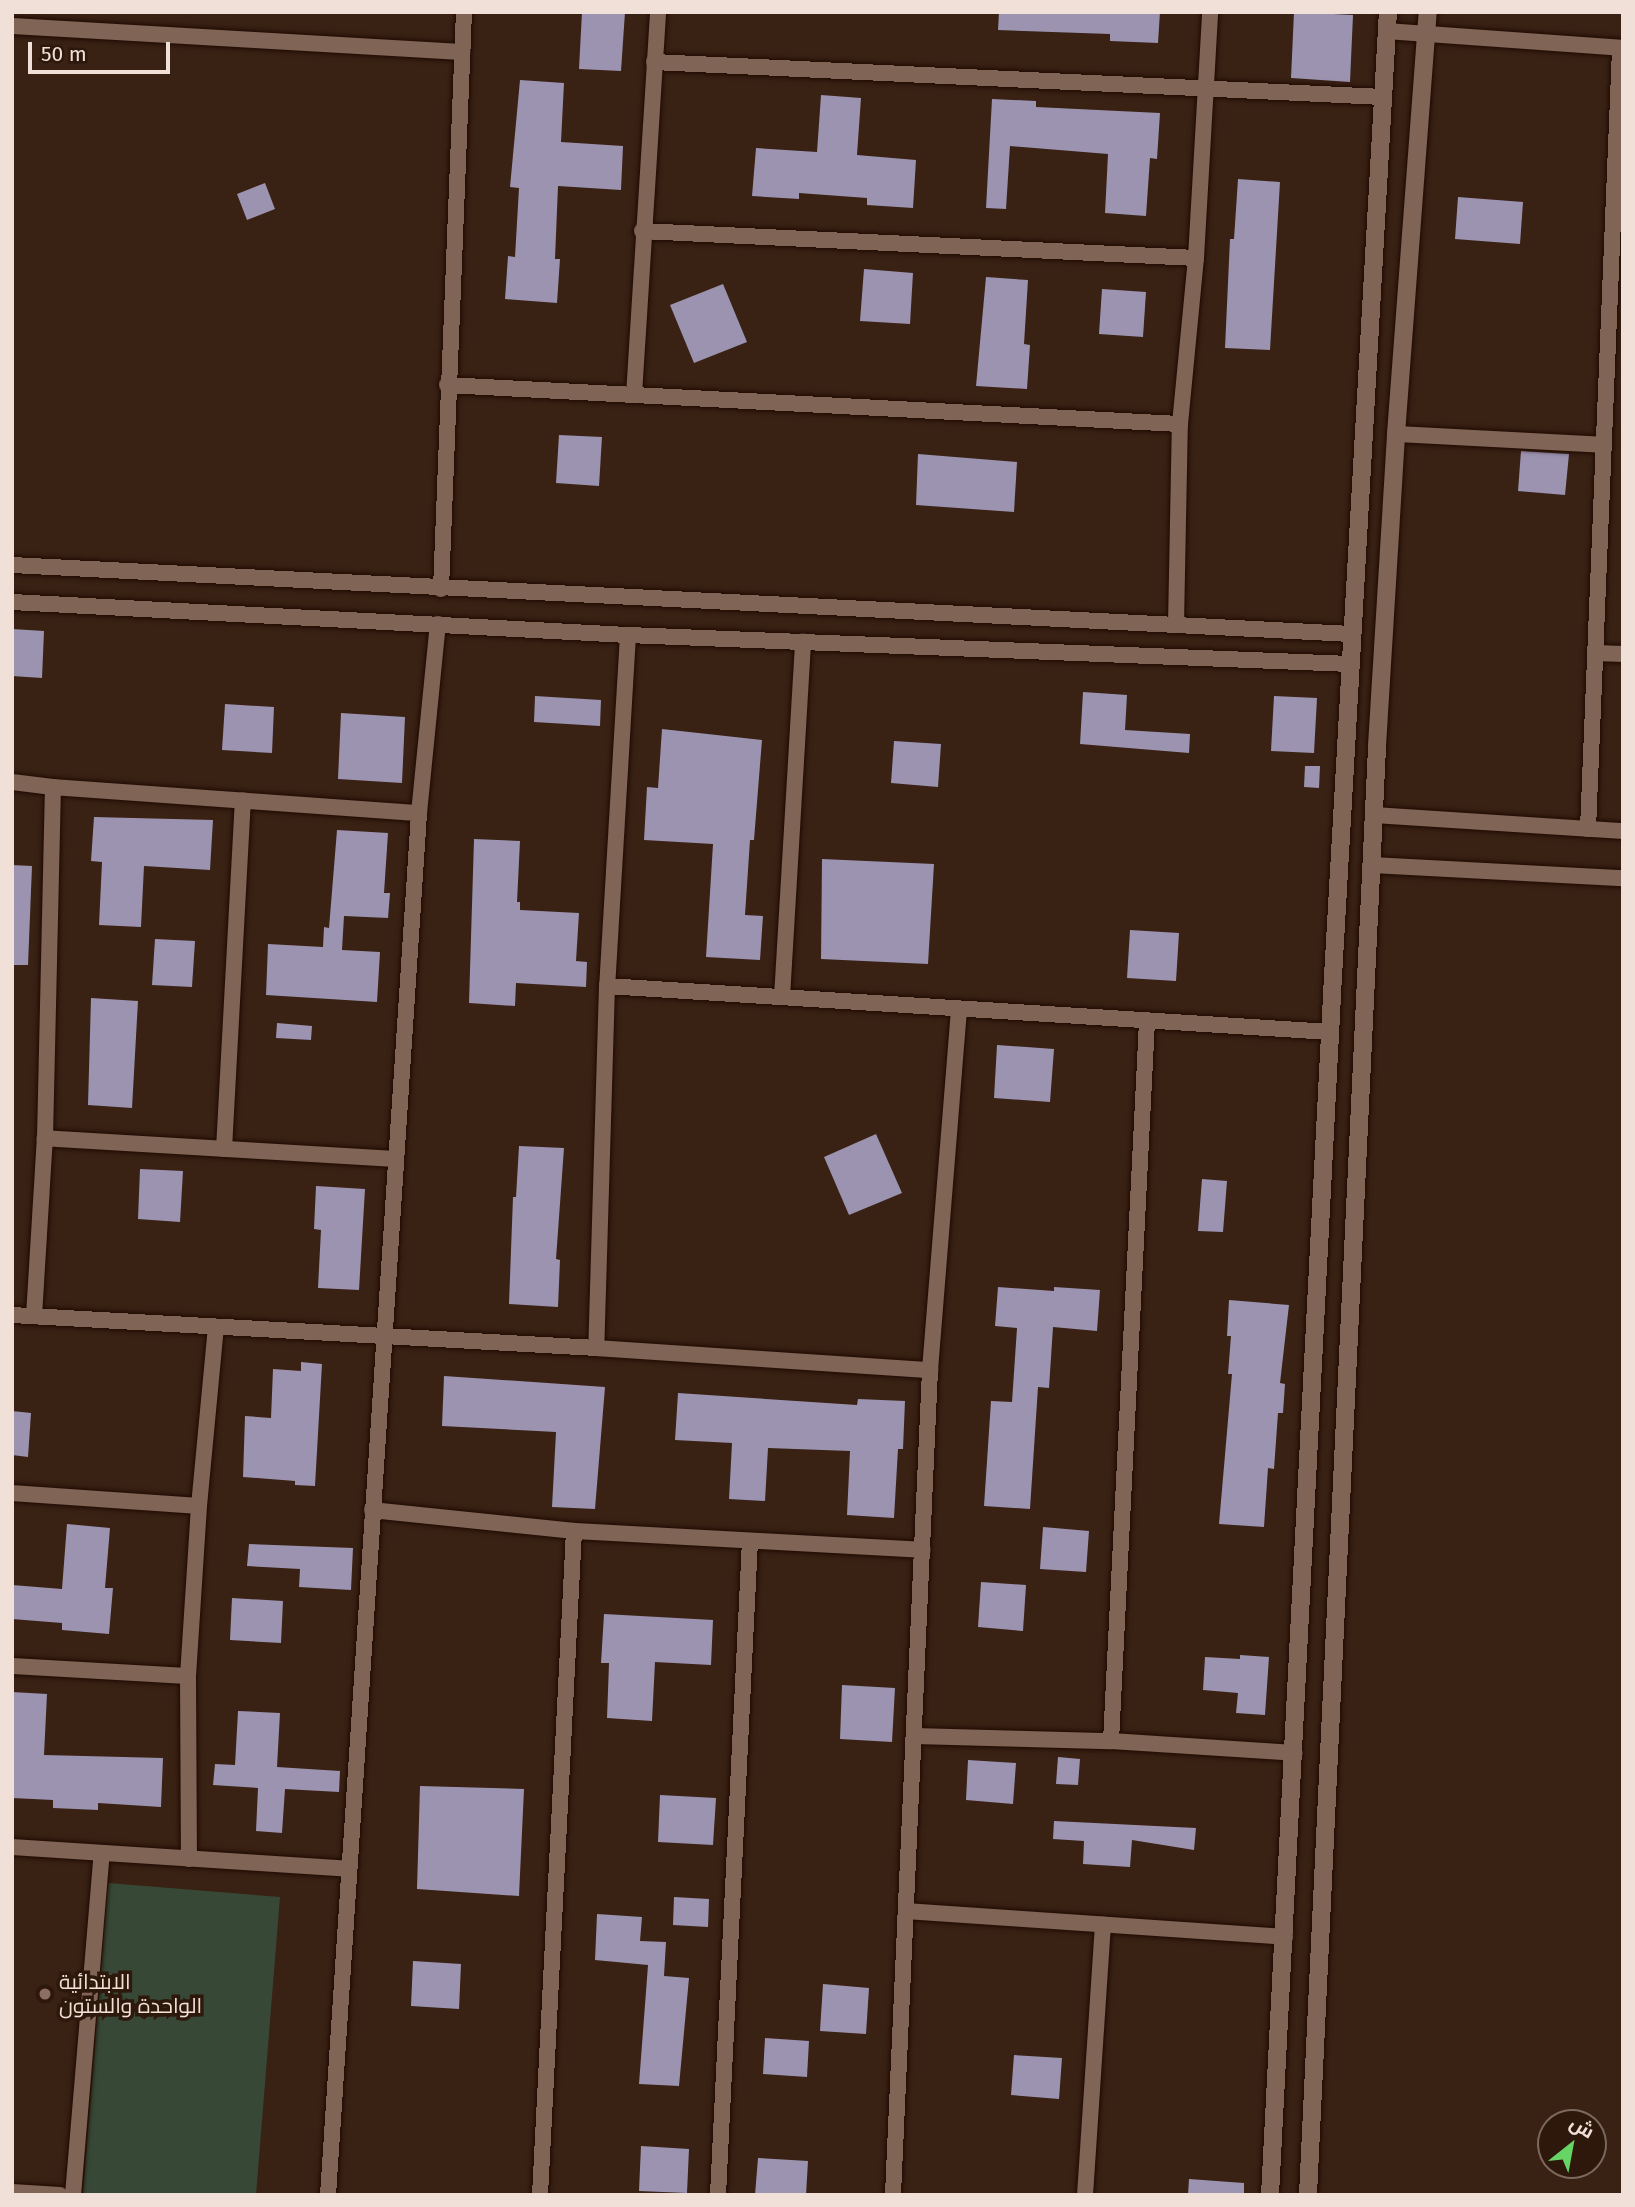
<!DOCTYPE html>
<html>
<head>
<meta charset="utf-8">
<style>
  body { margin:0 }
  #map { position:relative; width:1635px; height:2207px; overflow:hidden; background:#392114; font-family:"Fira Sans",Cairo,sans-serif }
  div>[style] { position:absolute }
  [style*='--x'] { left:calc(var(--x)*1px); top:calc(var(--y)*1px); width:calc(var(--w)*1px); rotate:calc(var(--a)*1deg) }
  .green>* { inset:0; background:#374936 }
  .building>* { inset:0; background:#9b93b0 }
  .roads { filter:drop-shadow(0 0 2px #1f0a01) drop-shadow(0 0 2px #1f0a01) }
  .street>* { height:16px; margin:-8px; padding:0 8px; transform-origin:8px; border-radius:8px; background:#806455 }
  .secondary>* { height:18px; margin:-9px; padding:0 9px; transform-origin:9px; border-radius:9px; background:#806455 }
  .dots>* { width:19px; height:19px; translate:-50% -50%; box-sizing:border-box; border:4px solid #2e180b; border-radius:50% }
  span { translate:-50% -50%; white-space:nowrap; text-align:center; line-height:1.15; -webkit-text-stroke:7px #2e180b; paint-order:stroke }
  .poi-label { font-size:21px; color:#f1e0d8 }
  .left { translate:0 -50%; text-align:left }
  .frame { position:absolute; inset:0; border:14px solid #f1e0d8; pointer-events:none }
  .north { position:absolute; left:1537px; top:2109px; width:70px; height:70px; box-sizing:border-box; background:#2e180b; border:2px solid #7c685d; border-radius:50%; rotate:31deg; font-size:19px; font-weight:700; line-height:28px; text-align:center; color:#f1e0d8 }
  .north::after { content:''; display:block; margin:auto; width:24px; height:32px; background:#67d466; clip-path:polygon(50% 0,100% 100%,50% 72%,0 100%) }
  .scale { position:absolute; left:28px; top:42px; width:142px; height:32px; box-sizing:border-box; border:4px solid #f1e0d8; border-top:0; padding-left:9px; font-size:21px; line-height:24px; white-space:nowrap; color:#f1e0d8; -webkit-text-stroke:5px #2e180b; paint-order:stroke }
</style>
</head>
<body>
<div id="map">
  <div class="green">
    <div style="clip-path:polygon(108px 1883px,280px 1897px,256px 2195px,83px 2193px)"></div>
  </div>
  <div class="building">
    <div style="clip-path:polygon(582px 12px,625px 12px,621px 71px,579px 69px)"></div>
    <div style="clip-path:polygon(999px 12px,1160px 12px,1158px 43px,1110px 41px,1110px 34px,998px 30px)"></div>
    <div style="clip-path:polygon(1294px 12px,1353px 15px,1350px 82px,1291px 78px)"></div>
    <div style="clip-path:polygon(520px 80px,564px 83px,561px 142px,623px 146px,621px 190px,558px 186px,555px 259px,560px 259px,557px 303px,505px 299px,508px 256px,515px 257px,519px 188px,510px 187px)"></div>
    <div style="clip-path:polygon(821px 95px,861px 98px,857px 155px,916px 160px,913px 208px,867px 205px,867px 198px,799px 193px,799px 199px,752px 196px,756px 148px,817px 152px)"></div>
    <div style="clip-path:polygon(992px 99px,1036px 101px,1036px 107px,1160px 113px,1157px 159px,1150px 158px,1146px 216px,1105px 213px,1108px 154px,1010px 146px,1006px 209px,986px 208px)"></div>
    <div style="clip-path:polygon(1238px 179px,1280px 182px,1270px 350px,1225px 348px,1230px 239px,1234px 239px)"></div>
    <div style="clip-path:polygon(265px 183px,275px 209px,247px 220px,237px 194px)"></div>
    <div style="clip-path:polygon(1458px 197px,1523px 202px,1520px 244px,1455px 239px)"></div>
    <div style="clip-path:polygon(864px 269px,913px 273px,910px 324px,860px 321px)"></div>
    <div style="clip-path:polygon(986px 277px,1028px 280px,1024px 344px,1030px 345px,1027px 389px,976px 386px)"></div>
    <div style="clip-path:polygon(723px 284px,747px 342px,694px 363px,670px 305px)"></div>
    <div style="clip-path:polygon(1102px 289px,1146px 292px,1143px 337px,1099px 334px)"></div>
    <div style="clip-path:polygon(559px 435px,602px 437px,599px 486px,556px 483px)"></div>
    <div style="clip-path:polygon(1521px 451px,1569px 454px,1565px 495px,1518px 491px)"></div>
    <div style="clip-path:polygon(918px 454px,1017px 462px,1014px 512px,916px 505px)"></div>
    <div style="clip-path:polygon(12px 629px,44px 631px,42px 678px,12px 676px)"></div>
    <div style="clip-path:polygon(1083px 692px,1127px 695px,1125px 730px,1190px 734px,1189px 753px,1080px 744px)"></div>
    <div style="clip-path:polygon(535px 696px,601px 700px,600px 726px,534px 722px)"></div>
    <div style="clip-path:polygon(1274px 696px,1317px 698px,1314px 753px,1271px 751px)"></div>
    <div style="clip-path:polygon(225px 704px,274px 707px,272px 753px,222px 750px)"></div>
    <div style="clip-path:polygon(341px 713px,405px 717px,402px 783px,338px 779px)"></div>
    <div style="clip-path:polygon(662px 729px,762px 740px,754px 840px,750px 840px,745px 915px,763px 916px,760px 960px,706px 957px,713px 844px,644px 840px,647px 787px,658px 788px)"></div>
    <div style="clip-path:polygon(894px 741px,941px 744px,938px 787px,891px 783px)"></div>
    <div style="clip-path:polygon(1305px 766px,1320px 766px,1319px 788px,1304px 787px)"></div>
    <div style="clip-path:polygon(94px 817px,213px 820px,210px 870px,144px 866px,141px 927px,99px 925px,102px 862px,91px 861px)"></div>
    <div style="clip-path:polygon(337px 830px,388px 833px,384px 893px,390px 893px,388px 918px,344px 916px,342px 950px,380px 952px,377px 1002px,266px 995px,268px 944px,323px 947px,324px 927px,329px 928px)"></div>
    <div style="clip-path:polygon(474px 839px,520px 841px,517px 902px,520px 902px,520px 910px,579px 913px,576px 961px,587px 962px,586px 987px,516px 983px,515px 1006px,469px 1003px)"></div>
    <div style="clip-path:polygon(822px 859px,934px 864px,928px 964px,821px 959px)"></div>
    <div style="clip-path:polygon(12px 865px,32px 866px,28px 965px,12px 965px)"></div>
    <div style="clip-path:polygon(1130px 930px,1179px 933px,1176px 981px,1127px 978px)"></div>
    <div style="clip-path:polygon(155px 939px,195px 941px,192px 987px,152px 985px)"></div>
    <div style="clip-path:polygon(91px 998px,138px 1001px,132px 1108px,88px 1105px)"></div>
    <div style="clip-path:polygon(277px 1023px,312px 1026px,311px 1040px,276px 1038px)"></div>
    <div style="clip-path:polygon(997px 1045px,1054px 1049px,1050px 1102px,994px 1098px)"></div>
    <div style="clip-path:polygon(876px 1134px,902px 1193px,849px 1215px,824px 1157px)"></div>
    <div style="clip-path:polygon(519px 1146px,564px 1148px,556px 1259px,560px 1260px,558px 1307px,509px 1304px,513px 1197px,516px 1197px)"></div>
    <div style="clip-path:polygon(140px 1169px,183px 1171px,180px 1222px,138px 1219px)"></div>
    <div style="clip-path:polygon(1202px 1179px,1227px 1181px,1223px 1232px,1198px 1231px)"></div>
    <div style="clip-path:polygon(316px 1186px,365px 1189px,359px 1290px,318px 1288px,321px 1230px,314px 1229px)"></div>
    <div style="clip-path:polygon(998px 1287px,1054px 1291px,1054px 1287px,1100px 1290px,1097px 1331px,1053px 1327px,1049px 1388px,1038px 1387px,1030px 1509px,984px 1506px,991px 1401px,1012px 1402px,1017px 1328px,995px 1326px)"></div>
    <div style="clip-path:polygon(1229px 1300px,1289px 1305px,1280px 1383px,1285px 1384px,1283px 1413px,1278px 1413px,1274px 1469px,1268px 1468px,1264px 1527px,1219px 1524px,1232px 1374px,1228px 1374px,1231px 1336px,1227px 1336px)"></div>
    <div style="clip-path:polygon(301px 1362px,322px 1364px,315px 1486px,295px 1485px,295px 1481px,243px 1477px,245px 1416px,271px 1418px,273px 1369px,301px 1371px)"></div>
    <div style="clip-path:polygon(444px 1376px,605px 1387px,595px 1509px,552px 1507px,556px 1432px,442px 1426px)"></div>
    <div style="clip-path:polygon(678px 1393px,857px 1405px,858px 1399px,905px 1401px,903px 1449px,898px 1449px,894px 1518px,847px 1515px,850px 1451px,768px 1448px,765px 1501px,729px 1499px,732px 1443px,675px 1440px)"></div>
    <div style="clip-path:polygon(12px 1411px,31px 1413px,28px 1457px,12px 1455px)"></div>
    <div style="clip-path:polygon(67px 1524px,110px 1528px,105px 1588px,113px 1588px,109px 1634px,62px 1630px,62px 1623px,12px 1619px,12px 1585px,62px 1589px)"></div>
    <div style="clip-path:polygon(1043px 1527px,1089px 1531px,1086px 1572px,1040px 1569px)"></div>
    <div style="clip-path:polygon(249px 1544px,353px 1548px,351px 1590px,299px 1587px,300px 1569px,247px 1566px)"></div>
    <div style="clip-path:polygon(981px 1582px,1026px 1585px,1023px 1631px,978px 1627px)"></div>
    <div style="clip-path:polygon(232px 1598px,283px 1601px,281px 1643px,230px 1640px)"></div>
    <div style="clip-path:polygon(604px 1614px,713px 1620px,711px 1665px,655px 1662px,652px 1721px,607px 1718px,609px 1663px,601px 1663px)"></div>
    <div style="clip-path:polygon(1240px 1655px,1269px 1657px,1265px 1715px,1236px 1713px,1238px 1693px,1203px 1690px,1205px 1657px,1240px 1659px)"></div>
    <div style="clip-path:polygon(842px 1685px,895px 1688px,892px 1742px,840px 1739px)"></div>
    <div style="clip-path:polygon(12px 1692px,47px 1694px,44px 1755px,163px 1758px,161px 1807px,98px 1803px,98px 1810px,53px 1808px,53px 1800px,12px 1798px)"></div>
    <div style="clip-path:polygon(238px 1711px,280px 1713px,277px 1767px,340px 1771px,339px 1792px,285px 1789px,282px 1833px,256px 1831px,258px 1788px,213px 1785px,215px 1764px,235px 1765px)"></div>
    <div style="clip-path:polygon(1058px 1757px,1080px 1759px,1078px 1785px,1056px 1784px)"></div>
    <div style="clip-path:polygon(968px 1760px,1016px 1763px,1013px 1804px,966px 1800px)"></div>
    <div style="clip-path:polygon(420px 1786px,524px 1789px,519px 1896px,417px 1889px)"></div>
    <div style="clip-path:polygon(660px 1795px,716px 1798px,713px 1845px,658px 1842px)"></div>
    <div style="clip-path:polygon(1054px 1821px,1196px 1828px,1194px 1850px,1132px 1840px,1130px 1867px,1083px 1864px,1084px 1841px,1053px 1839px)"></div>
    <div style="clip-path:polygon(674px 1897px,709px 1899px,708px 1927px,673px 1925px)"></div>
    <div style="clip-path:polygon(597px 1914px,642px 1917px,640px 1941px,666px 1942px,664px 1976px,689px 1978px,679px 2086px,639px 2084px,648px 1965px,595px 1960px)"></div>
    <div style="clip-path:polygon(413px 1961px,461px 1964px,459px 2009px,411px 2006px)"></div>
    <div style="clip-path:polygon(823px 1984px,869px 1988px,866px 2034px,820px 2031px)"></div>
    <div style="clip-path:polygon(765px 2038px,809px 2041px,807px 2077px,763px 2074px)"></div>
    <div style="clip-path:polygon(1014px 2055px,1062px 2058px,1059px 2099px,1011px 2095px)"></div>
    <div style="clip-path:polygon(641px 2146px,689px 2149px,687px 2193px,639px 2191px)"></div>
    <div style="clip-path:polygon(758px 2158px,808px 2161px,806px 2195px,755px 2195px)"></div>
    <div style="clip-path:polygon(1189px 2179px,1244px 2183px,1244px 2195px,1188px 2195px)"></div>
  </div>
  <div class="roads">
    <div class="street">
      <div style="--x:12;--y:26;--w:451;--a:3.3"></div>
      <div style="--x:1387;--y:31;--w:237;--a:4.1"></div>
      <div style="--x:654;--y:62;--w:730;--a:2.75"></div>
      <div style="--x:642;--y:231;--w:555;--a:2.79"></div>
      <div style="--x:447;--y:385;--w:734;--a:3.05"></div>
      <div style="--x:634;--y:395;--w:384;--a:-86.4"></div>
      <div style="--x:1396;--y:434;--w:208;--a:3"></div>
      <div style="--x:12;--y:565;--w:1343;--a:2.95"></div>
      <div style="--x:441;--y:589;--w:577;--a:-87.72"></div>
      <div style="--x:12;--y:602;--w:617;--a:3.07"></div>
      <div style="--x:628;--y:635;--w:724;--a:2.3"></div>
      <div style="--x:1176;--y:625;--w:201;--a:-88.9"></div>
      <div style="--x:1180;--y:424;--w:167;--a:-84.5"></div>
      <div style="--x:1196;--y:258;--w:246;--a:-86.7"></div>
      <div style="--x:628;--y:635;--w:352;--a:93.4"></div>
      <div style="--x:607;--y:986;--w:362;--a:91.7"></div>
      <div style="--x:596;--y:1348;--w:335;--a:3.8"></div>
      <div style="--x:930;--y:1370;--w:826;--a:92.57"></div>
      <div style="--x:1596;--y:653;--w:27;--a:2"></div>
      <div style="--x:12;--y:782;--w:41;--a:7"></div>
      <div style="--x:1374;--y:815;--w:250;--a:3.7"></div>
      <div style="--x:1588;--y:829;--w:782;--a:-87.65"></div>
      <div style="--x:1372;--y:865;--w:251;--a:3"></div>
      <div style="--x:607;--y:986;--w:725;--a:3.64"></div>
      <div style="--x:782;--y:997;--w:356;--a:-86.6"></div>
      <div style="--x:1147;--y:1021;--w:721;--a:92.86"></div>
      <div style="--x:1111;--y:1741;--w:184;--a:3.7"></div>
      <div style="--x:224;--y:1149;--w:349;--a:-86.9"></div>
      <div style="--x:396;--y:1159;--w:352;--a:-176.6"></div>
      <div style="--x:45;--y:1138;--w:351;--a:-88.7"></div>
      <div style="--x:53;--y:787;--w:367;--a:4.1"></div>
      <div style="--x:12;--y:1315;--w:585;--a:3.23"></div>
      <div style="--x:34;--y:1316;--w:178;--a:-86.5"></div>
      <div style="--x:930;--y:1370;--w:362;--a:-85.4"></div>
      <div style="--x:12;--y:1493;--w:187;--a:4"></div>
      <div style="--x:199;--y:1506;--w:170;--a:93.7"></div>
      <div style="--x:188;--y:1676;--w:183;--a:89.7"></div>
      <div style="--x:199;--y:1506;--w:180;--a:-84.6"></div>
      <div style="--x:372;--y:1510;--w:203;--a:5.9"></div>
      <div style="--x:574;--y:1531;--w:665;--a:92.93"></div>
      <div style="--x:574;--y:1531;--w:349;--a:3.1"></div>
      <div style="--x:12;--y:1666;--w:176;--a:3.3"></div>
      <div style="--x:914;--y:1736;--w:197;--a:1.5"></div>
      <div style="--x:12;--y:1847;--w:337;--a:3.7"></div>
      <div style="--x:906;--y:1911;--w:380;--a:3.9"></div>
      <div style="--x:12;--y:2192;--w:48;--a:3.6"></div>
      <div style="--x:73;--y:2195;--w:343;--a:-85.2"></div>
      <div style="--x:328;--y:2195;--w:1385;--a:-86.23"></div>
      <div style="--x:419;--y:813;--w:190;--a:-84.3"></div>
      <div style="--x:718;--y:2195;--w:655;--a:-87.2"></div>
      <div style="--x:1085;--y:2195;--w:271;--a:-86.2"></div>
    </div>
    <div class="secondary">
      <div style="--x:1270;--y:2195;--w:1203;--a:-87.04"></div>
      <div style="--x:1332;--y:994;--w:984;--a:-86.74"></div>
      <div style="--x:1308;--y:2195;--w:1451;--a:-87.27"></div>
      <div style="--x:1377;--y:746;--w:313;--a:-86.5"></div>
      <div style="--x:1396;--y:434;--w:423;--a:-85.7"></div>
    </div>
  </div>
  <div class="dots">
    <div style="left:45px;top:1994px;background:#8d6e63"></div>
  </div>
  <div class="poi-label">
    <span class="left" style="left:59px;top:1994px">الابتدائية<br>الواحدة والستون</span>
  </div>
  <div class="frame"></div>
  <div class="north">ش</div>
  <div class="scale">50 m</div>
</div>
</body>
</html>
